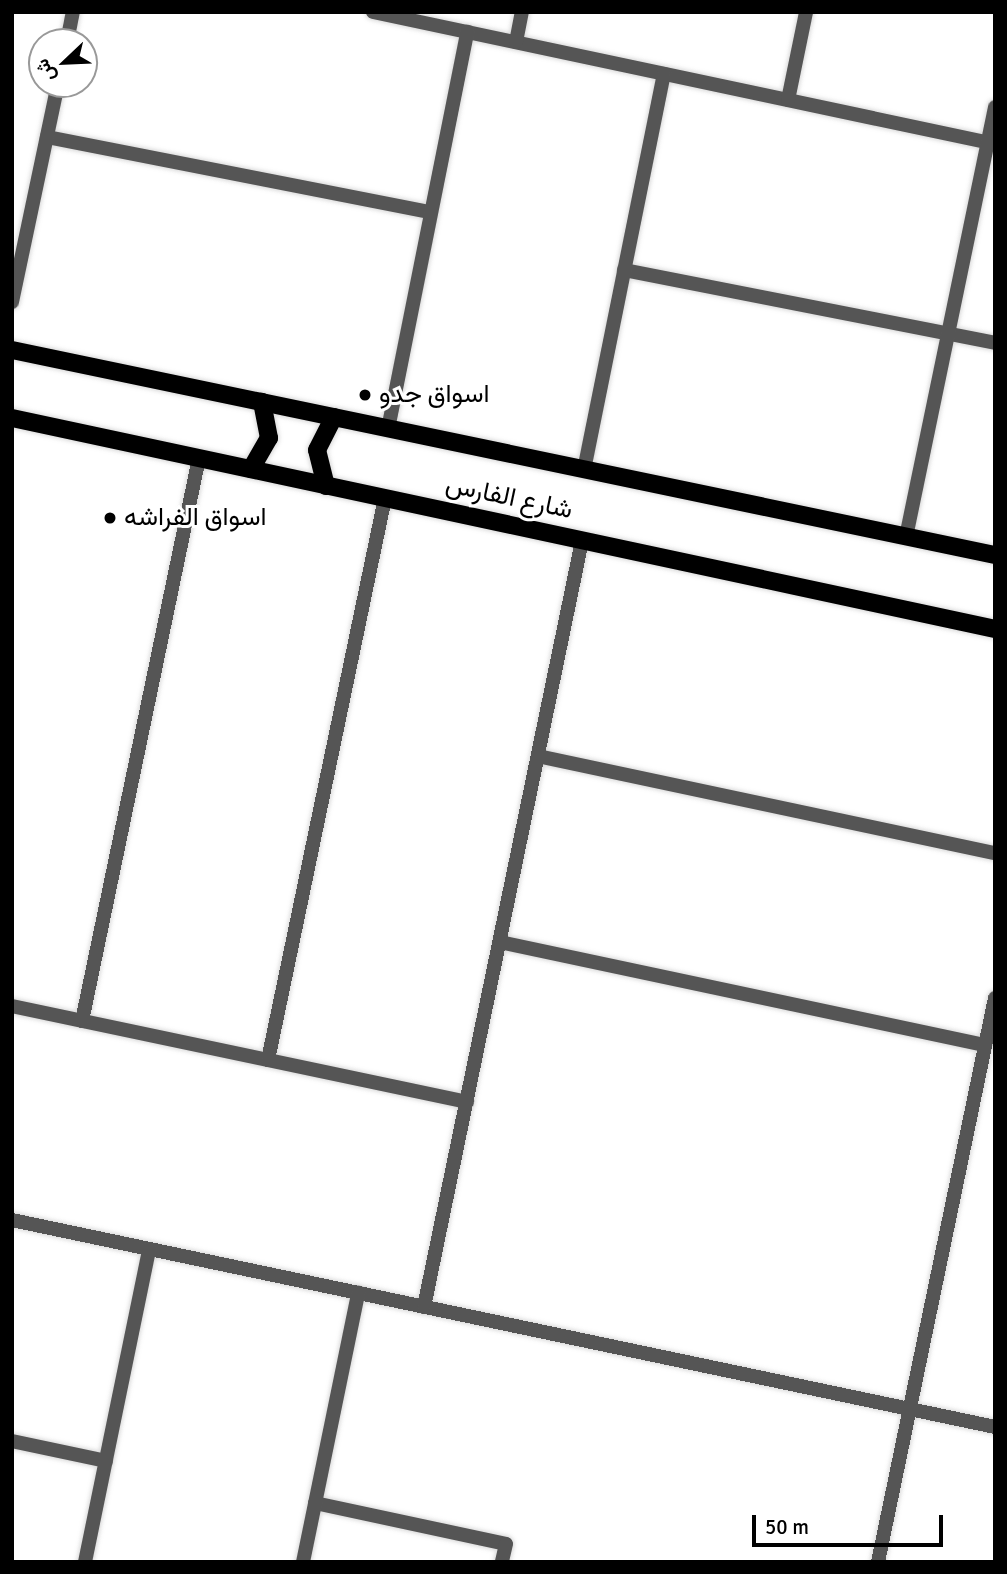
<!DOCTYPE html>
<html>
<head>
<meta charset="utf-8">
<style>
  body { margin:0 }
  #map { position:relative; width:1007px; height:1574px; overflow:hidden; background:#fff; font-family:Signika,Vazirmatn,sans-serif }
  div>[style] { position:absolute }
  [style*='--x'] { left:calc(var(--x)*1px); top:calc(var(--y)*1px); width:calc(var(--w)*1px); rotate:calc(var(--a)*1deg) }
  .roads { filter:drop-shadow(0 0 2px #dbdbdb) drop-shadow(0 0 2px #dbdbdb) }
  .minor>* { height:14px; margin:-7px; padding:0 7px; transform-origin:7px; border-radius:7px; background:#555 }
  .primary>* { height:18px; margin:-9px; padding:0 9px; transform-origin:9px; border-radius:9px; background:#000 }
  .dots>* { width:19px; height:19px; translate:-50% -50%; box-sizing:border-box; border:4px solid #fff; border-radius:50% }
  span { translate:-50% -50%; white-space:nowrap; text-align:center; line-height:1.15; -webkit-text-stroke:6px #fff; paint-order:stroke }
  .poi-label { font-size:26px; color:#000 }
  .left { translate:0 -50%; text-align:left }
  .street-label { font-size:26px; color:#000 }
  .frame { position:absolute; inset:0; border:14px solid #000; pointer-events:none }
  .north { position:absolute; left:28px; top:28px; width:70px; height:70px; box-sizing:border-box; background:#fff; border:2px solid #999; border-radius:50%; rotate:247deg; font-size:19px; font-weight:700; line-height:28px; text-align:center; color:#000 }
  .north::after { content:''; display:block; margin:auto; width:24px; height:32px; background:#000; clip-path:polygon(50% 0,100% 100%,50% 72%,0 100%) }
  .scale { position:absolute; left:752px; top:1515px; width:191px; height:32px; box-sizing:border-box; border:4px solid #000; border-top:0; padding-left:9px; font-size:21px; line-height:24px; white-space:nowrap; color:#000; -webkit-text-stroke:5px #fff; paint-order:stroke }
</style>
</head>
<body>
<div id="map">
  <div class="roads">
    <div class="minor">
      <div style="--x:373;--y:12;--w:636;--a:11.98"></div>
      <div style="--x:67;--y:42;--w:31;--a:-79"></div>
      <div style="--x:516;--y:42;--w:31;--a:-79"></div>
      <div style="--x:788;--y:100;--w:90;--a:-78.4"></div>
      <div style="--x:47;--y:137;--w:391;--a:11.1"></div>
      <div style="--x:624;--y:270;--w:378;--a:11.1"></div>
      <div style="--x:12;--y:302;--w:223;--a:-78.1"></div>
      <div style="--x:388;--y:429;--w:405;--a:-78.7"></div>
      <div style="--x:584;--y:470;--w:404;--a:-78.6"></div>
      <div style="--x:906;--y:537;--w:439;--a:-78.3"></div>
      <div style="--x:538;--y:756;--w:467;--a:12"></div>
      <div style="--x:500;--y:942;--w:496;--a:12"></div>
      <div style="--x:12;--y:1006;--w:465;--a:11.9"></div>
      <div style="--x:82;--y:1021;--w:575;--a:-78.26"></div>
      <div style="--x:268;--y:1060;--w:574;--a:-78.24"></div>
      <div style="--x:12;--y:1220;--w:1005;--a:11.89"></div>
      <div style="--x:424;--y:1307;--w:782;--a:-78.35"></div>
      <div style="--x:12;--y:1441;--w:96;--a:12"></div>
      <div style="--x:315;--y:1503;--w:195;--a:12.1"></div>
      <div style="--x:506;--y:1544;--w:18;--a:103"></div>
      <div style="--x:85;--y:1562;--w:319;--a:-78.4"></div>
      <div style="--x:303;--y:1562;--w:275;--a:-78.4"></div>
      <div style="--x:878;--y:1562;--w:576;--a:-78.28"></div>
    </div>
    <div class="primary">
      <div style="--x:12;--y:350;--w:1004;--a:11.78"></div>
      <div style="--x:12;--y:418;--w:1005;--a:12.11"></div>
      <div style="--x:251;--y:469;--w:36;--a:-60"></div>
      <div style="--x:269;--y:438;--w:37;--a:-101"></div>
      <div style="--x:326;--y:486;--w:37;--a:-104"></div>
      <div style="--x:317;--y:450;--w:37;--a:-63"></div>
    </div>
  </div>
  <div class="dots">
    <div style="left:365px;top:395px;background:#000"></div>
    <div style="left:110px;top:518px;background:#000"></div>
  </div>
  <div class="poi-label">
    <span class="left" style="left:379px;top:395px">اسواق جدو</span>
    <span class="left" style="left:124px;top:518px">اسواق الفراشه</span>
  </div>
  <div class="street-label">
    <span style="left:509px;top:498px;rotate:12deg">شارع الفارس</span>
  </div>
  <div class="frame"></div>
  <div class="north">ش</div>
  <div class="scale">50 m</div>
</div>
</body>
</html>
